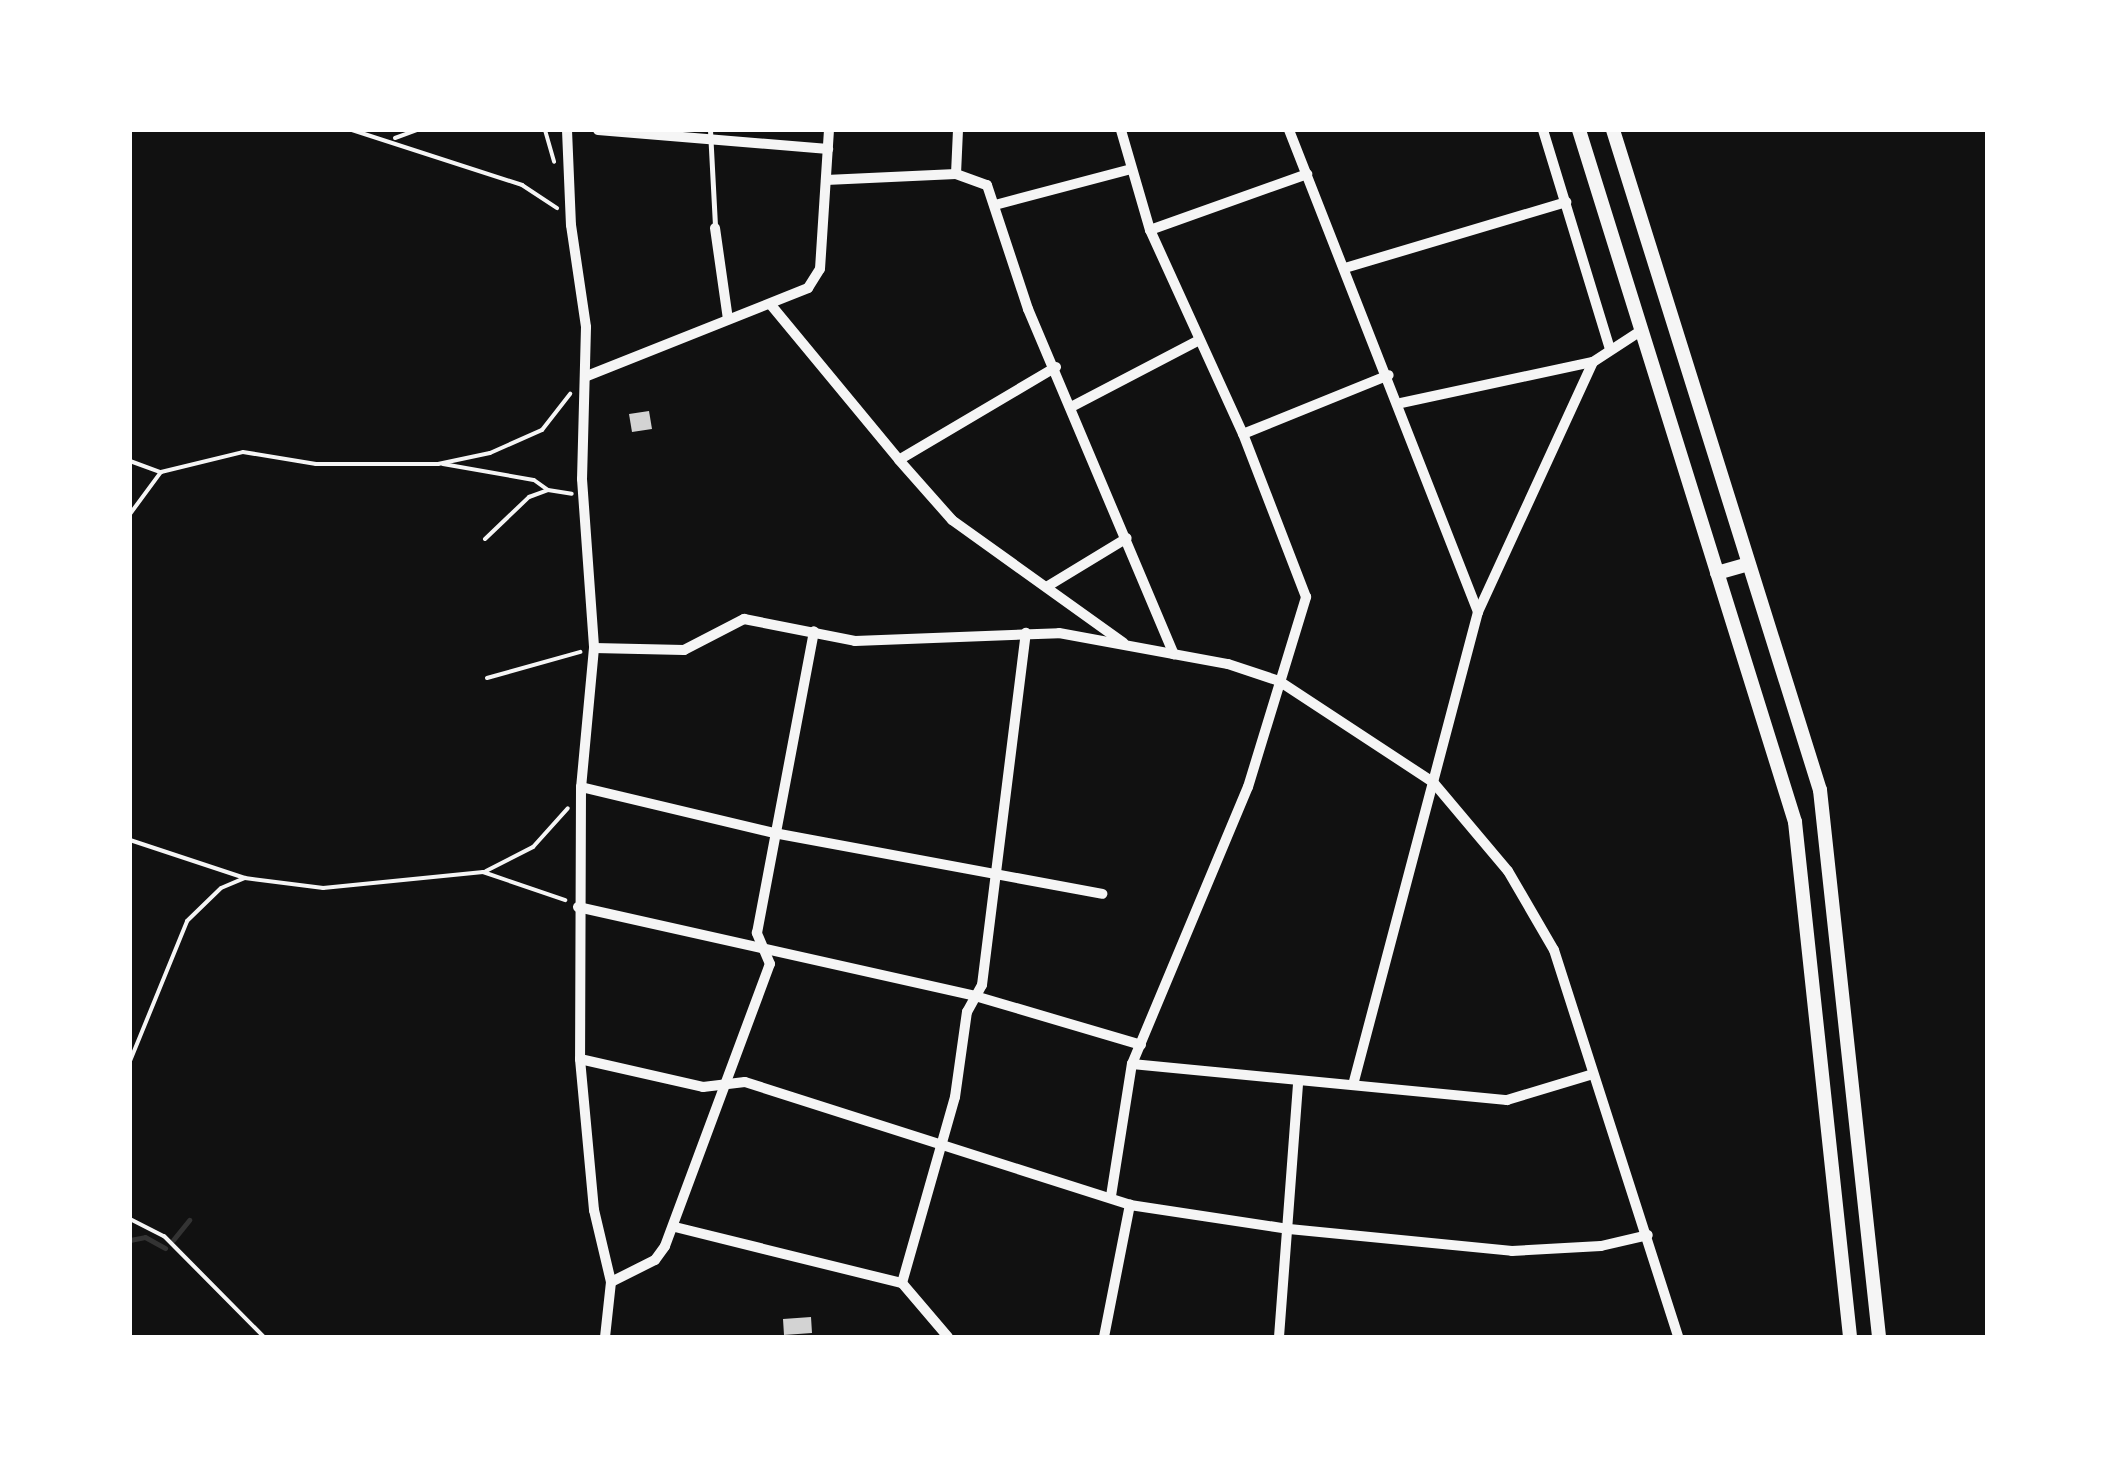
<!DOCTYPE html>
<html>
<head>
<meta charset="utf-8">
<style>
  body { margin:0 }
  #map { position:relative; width:2117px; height:1467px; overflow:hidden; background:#111; font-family:"Golos Text",sans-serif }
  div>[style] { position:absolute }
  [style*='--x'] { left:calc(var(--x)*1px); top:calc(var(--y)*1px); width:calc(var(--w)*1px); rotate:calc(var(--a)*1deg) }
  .stream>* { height:5px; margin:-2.5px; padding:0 2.5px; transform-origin:2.5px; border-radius:2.5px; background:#333 }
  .building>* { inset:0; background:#d3d3d3 }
  .path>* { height:4px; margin:-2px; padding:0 2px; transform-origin:2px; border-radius:2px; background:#f5f5f5 }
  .service>* { height:5px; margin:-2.5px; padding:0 2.5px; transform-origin:2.5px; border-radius:2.5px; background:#f5f5f5 }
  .minor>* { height:10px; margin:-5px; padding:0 5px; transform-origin:5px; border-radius:5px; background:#f5f5f5 }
  .tertiary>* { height:14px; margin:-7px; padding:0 7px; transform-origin:7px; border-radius:7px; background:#f5f5f5 }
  span { translate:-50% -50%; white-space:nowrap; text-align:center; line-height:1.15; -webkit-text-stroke:8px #fff; paint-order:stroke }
  .frame { position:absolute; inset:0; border:132px solid #fff; pointer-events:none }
</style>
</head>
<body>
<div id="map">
  <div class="stream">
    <div style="--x:130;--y:1240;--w:15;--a:-11"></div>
    <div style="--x:145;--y:1237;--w:23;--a:29"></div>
    <div style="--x:173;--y:1240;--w:26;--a:-51"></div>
  </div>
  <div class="building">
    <div style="clip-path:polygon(649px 411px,652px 429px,632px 432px,629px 414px)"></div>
    <div style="clip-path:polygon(811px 1317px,812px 1333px,784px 1335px,783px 1319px)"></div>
  </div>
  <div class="path">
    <div style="--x:352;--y:130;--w:179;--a:17.9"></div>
    <div style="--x:522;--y:185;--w:42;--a:33.3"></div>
    <div style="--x:545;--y:130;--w:33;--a:74"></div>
    <div style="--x:395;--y:138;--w:23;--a:-20"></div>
    <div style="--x:130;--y:461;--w:33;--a:20"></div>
    <div style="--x:443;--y:464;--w:92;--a:10"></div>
    <div style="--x:534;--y:480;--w:17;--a:36"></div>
    <div style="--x:130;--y:514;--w:52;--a:-53.6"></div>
    <div style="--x:161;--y:472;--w:84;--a:-13.7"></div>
    <div style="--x:243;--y:452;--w:74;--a:9.3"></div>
    <div style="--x:316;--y:464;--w:122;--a:0"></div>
    <div style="--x:438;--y:464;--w:53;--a:-11.9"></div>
    <div style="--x:490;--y:453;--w:57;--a:-23.9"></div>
    <div style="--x:542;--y:430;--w:46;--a:-52.1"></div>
    <div style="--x:485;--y:539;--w:61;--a:-43.7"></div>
    <div style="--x:529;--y:497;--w:20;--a:-20"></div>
    <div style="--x:548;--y:490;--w:24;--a:9"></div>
    <div style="--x:487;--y:678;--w:97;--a:-15.6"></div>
    <div style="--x:130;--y:840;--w:121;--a:18.3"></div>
    <div style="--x:245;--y:878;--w:79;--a:7.3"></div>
    <div style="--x:323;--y:888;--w:161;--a:-5.7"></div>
    <div style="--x:483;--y:872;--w:87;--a:18.9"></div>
    <div style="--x:486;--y:871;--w:53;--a:-27.1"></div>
    <div style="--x:533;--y:847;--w:52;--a:-48.1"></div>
    <div style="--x:130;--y:1061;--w:151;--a:-67.8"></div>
    <div style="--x:187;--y:921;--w:47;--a:-44.1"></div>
    <div style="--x:221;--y:888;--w:26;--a:-23"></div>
    <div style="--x:130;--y:1219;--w:38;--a:27"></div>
    <div style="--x:164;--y:1236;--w:142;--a:45.3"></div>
  </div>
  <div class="service">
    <div style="--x:710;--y:130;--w:96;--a:87"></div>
  </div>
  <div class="minor">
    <div style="--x:567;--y:130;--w:95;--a:87.6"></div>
    <div style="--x:571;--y:225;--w:103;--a:81.6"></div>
    <div style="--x:586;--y:327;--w:152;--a:91.5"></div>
    <div style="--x:582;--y:479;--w:169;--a:85.9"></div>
    <div style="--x:594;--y:648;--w:140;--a:95.3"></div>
    <div style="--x:581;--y:787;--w:272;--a:90.2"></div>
    <div style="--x:580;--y:1059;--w:152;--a:84.7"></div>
    <div style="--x:594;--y:1210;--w:74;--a:76.7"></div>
    <div style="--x:611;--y:1282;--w:55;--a:96.2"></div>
    <div style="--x:598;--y:130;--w:231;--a:4.7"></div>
    <div style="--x:1289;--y:130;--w:518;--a:68.59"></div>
    <div style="--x:1478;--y:612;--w:275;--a:-65.3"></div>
    <div style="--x:1593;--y:362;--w:59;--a:-33.1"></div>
    <div style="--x:1543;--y:130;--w:229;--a:73"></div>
    <div style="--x:956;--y:174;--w:44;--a:-87.4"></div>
    <div style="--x:826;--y:180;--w:130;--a:-2.6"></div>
    <div style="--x:956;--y:174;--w:33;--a:20"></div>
    <div style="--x:987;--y:185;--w:131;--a:71.7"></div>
    <div style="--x:1028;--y:309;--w:375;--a:67.1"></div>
    <div style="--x:995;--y:205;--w:141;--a:-14.8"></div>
    <div style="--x:715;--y:228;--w:92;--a:81.9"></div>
    <div style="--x:1150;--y:230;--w:167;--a:-19.6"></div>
    <div style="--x:1345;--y:268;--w:231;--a:-16.6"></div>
    <div style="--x:771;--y:305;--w:201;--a:50.4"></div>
    <div style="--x:1056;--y:367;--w:182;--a:149.4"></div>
    <div style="--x:899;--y:460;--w:80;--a:48.5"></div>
    <div style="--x:952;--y:520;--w:211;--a:35.6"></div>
    <div style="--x:587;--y:376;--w:238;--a:-21.7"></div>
    <div style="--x:808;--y:288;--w:22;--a:-58"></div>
    <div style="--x:820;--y:269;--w:139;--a:-86.3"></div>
    <div style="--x:1401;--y:403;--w:196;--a:-12.1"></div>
    <div style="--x:1073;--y:406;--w:142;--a:-27.6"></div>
    <div style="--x:1243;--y:434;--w:157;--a:-22"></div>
    <div style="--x:1048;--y:586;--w:92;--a:-31.3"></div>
    <div style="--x:594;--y:648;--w:90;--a:1.3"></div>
    <div style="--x:684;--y:650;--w:68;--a:-27.3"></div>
    <div style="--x:744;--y:619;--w:113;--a:11.2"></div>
    <div style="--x:855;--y:641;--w:204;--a:-2.2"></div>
    <div style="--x:1059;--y:633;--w:172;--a:10.4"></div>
    <div style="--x:1228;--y:664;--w:54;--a:18.4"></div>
    <div style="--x:1279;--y:681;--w:184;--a:33.3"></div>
    <div style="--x:1433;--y:782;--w:116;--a:49.9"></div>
    <div style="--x:1508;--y:871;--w:91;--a:59.8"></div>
    <div style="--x:1554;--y:950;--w:406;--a:72.2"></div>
    <div style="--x:581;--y:787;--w:198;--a:13.4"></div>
    <div style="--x:774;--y:833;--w:334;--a:10.5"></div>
    <div style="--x:578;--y:907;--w:407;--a:12.6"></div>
    <div style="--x:975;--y:996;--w:173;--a:16.4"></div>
    <div style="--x:580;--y:1059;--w:126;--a:12.8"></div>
    <div style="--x:703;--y:1087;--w:42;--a:-6.8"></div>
    <div style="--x:745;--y:1082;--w:404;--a:17.7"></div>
    <div style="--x:1130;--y:1205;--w:161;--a:8.6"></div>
    <div style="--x:1289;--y:1229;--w:224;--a:5.6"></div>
    <div style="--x:1512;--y:1251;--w:89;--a:-3.2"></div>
    <div style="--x:1601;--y:1246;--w:48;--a:-13.2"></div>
    <div style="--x:1132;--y:1064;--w:377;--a:5.5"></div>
    <div style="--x:1507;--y:1100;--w:90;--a:-16.8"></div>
    <div style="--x:1353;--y:1085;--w:489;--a:-75.2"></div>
    <div style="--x:1111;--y:1196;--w:134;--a:-81"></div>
    <div style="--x:1132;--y:1064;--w:300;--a:-67.3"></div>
    <div style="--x:1248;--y:787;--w:199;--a:-73"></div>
    <div style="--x:1306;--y:597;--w:175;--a:-111.1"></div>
    <div style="--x:1243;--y:434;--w:224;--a:-114.5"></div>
    <div style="--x:1150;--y:230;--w:104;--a:-106.2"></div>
    <div style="--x:675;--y:1227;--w:234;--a:13.9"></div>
    <div style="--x:902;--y:1283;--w:71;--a:49.6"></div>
    <div style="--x:611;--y:1282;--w:49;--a:-26.6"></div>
    <div style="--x:655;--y:1260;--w:17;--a:-54"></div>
    <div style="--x:665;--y:1246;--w:301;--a:-69.6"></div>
    <div style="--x:770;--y:964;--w:34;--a:-113"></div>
    <div style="--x:757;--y:933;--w:307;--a:-79.3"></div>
    <div style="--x:902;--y:1283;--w:193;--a:-74.1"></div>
    <div style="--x:955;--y:1097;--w:86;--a:-82"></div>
    <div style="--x:967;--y:1012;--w:31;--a:-61"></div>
    <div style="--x:982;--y:985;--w:355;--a:-82.9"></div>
    <div style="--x:1104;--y:1337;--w:135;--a:-78.9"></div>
    <div style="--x:1279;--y:1337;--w:256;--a:-85.7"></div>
  </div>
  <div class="tertiary">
    <div style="--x:1579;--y:130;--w:725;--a:72.66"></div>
    <div style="--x:1795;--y:822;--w:518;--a:83.9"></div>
    <div style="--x:1613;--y:130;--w:692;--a:72.59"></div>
    <div style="--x:1820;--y:790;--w:550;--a:83.84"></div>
    <div style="--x:1717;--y:573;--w:32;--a:-16"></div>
  </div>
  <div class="frame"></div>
</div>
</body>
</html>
